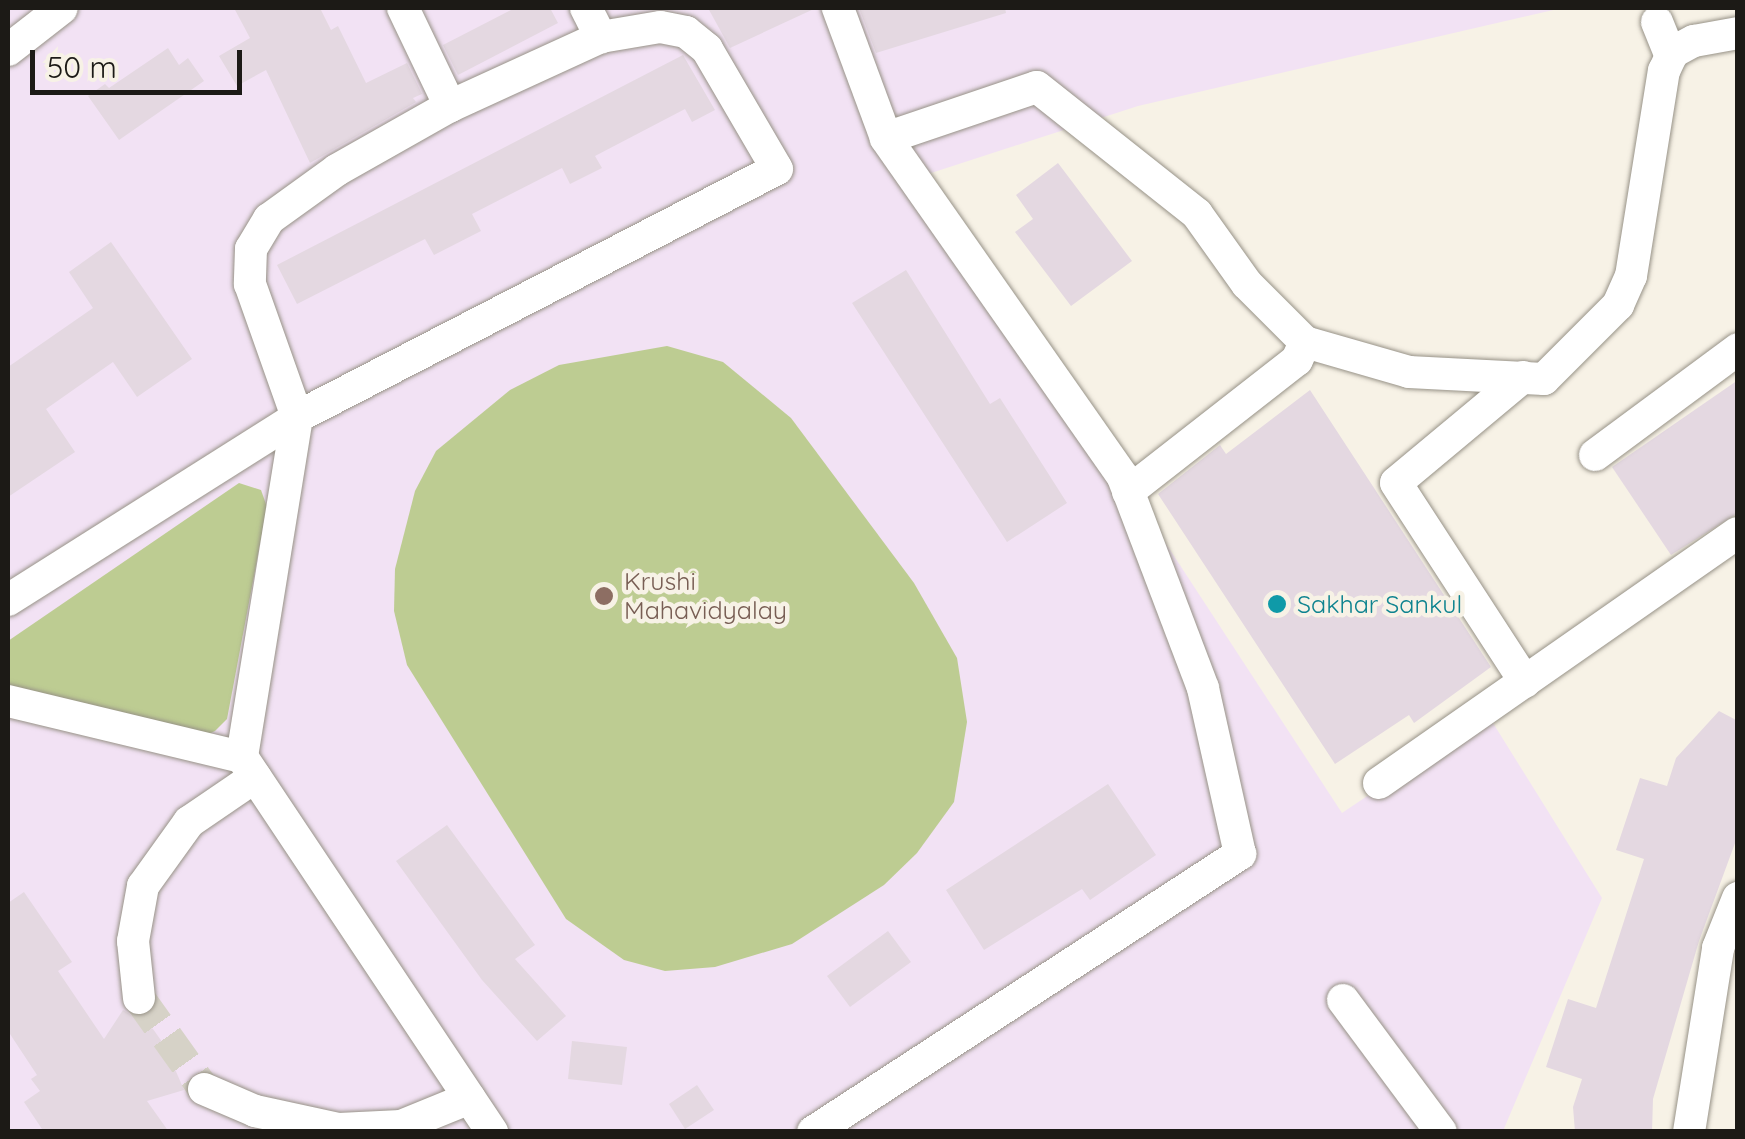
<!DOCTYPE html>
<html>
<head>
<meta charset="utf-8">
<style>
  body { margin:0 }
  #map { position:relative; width:1745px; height:1139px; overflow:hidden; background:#f7f2e6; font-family:Quicksand,sans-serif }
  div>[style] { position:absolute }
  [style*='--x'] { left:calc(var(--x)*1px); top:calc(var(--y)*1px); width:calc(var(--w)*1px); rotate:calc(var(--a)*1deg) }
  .education>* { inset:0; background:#f2e2f4 }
  .green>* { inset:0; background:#bdcc92 }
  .building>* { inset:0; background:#e4d8e1 }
  .minor-tunnel>* { height:32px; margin-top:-16px; transform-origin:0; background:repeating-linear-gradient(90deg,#d6d2c7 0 32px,transparent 0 48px) }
  .roads { filter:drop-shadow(0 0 2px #979287) drop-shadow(0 0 2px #979287) }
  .minor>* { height:32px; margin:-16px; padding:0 16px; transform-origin:16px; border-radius:16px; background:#fff }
  .dots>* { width:28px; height:28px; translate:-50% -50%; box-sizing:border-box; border:5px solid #f7f2e6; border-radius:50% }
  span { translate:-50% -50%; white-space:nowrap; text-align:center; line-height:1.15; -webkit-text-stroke:9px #f7f2e6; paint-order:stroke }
  .education-label { font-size:25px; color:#785e54 }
  .left { translate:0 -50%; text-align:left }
  .culture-label { font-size:25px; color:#0d838f }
  .frame { position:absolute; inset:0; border:10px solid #1c1a16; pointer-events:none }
  .scale { position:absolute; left:30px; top:50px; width:212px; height:45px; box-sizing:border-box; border:5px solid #1c1a16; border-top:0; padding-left:12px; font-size:30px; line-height:35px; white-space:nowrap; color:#1c1a16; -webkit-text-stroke:8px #f7f2e6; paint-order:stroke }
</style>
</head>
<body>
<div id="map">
  <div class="education">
    <div style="clip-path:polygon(8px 8px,1562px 8px,1138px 106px,925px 175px,1342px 813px,1488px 715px,1602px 898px,1503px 1131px,8px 1131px)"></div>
  </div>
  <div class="green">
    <div style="clip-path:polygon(667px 346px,723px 362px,791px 418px,914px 583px,957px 658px,967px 722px,954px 802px,917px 853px,884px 885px,792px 944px,715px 967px,665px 971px,624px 960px,566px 919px,407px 665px,394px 611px,395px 569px,415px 491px,436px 451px,510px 390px,559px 365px)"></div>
    <div style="clip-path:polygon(239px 483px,261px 490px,267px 507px,227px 719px,215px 731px,194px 741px,8px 691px,8px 641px)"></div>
  </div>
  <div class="building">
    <div style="clip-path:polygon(234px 8px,320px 8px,331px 30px,338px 26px,366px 83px,407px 63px,422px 94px,413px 98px,416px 102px,310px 163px,266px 70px,237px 86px,219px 56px,250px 38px)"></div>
    <div style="clip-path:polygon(515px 8px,550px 8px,558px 23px,458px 75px,443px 45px)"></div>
    <div style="clip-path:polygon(708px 8px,816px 8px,730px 48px)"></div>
    <div style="clip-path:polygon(859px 8px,1005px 8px,1006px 13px,876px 53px)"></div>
    <div style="clip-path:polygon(168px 48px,179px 65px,188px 58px,204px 81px,119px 140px,88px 96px,105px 84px,109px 88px)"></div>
    <div style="clip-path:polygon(683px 55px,715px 110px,692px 122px,685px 109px,595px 156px,602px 168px,570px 184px,562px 168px,472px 214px,481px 231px,434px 255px,425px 239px,297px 304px,277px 265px)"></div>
    <div style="clip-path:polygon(1058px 163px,1132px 261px,1071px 306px,1015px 232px,1033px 219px,1016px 195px)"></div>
    <div style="clip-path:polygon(111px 242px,192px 359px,137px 397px,113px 362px,46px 409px,75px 452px,8px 497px,8px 367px,93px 308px,69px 272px)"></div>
    <div style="clip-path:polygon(906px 270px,990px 404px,1000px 398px,1067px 503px,1007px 542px,852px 303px)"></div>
    <div style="clip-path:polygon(1738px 380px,1738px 513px,1671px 555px,1612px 467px)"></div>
    <div style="clip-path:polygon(1310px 390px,1491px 667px,1414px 723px,1409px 715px,1335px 764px,1158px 494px,1220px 445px,1226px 454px)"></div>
    <div style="clip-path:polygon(1719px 711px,1738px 721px,1738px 835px,1699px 941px,1653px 1099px,1652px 1132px,1575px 1132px,1573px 1107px,1582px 1079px,1546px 1067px,1568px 999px,1596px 1008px,1644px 859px,1616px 850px,1640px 778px,1667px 786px,1676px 758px)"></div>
    <div style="clip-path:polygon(1108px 784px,1156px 855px,1090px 900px,1082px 889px,984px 950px,946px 890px)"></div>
    <div style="clip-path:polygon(447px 825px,535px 945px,515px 959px,566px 1016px,537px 1041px,482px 980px,396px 861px)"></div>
    <div style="clip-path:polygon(24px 892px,72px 962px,58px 971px,104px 1039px,123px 1010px,153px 1029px,165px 1046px,184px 1090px,147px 1101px,169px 1132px,44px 1132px,24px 1102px,40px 1091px,31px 1079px,37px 1075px,8px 1031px,8px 903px)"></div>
    <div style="clip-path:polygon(888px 931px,911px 962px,850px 1007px,827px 976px)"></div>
    <div style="clip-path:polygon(572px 1041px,627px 1047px,622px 1085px,568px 1079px)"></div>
    <div style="clip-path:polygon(697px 1085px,714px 1110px,685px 1129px,669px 1104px)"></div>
  </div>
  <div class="minor-tunnel">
    <div style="--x:139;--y:998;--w:112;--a:54.5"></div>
  </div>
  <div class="roads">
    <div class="minor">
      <div style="--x:403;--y:8;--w:109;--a:64.4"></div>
      <div style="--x:586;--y:8;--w:33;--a:63"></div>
      <div style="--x:1657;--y:22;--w:37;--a:68"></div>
      <div style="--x:8;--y:50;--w:68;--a:-37.9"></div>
      <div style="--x:886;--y:138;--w:159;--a:-18.7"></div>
      <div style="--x:1037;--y:87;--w:204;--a:38.4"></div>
      <div style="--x:1197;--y:214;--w:86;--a:54.5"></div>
      <div style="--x:1247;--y:284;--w:82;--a:45"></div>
      <div style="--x:1305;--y:342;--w:108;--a:16.1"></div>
      <div style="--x:1409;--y:372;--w:135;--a:3"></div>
      <div style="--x:1544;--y:379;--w:105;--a:-45"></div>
      <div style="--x:1618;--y:305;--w:32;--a:-66"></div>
      <div style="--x:1631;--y:276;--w:208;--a:-80.9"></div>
      <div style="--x:1664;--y:71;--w:21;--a:-65"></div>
      <div style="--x:1673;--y:52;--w:24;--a:-28"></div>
      <div style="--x:1694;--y:41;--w:45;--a:-10.3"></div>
      <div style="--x:1523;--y:377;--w:165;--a:140.2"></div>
      <div style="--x:1396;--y:483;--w:237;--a:57"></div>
      <div style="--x:1595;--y:455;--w:178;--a:-36.5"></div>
      <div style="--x:1128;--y:492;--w:214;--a:-38"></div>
      <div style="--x:1297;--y:360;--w:20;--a:-66"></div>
      <div style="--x:8;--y:600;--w:342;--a:-32.3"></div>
      <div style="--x:297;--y:417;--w:540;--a:-27.32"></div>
      <div style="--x:777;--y:169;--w:139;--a:-120.3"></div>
      <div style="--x:707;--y:49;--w:27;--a:-141"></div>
      <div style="--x:686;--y:32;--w:26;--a:-169"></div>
      <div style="--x:660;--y:27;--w:60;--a:170.4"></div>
      <div style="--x:601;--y:37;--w:166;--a:155.4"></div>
      <div style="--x:450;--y:106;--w:130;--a:150.5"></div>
      <div style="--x:337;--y:170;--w:84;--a:144.2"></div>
      <div style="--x:269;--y:219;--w:35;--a:121"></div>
      <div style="--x:251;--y:249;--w:35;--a:92"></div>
      <div style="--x:250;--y:284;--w:141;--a:70.5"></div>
      <div style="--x:297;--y:417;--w:344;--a:99.2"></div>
      <div style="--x:8;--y:701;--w:241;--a:13.5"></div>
      <div style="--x:242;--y:757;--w:451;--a:56.3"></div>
      <div style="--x:1379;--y:783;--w:437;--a:-34.9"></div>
      <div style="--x:139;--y:998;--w:57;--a:-96"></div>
      <div style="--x:133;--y:941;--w:56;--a:-79.7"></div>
      <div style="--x:143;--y:886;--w:79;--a:-54.3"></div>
      <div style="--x:189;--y:822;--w:80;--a:-34.3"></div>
      <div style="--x:1343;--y:1000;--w:164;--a:53.4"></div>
      <div style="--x:204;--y:1089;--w:56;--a:23.3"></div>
      <div style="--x:255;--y:1111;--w:86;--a:12.1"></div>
      <div style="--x:339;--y:1129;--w:62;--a:-2.8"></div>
      <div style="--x:401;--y:1126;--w:74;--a:-22.1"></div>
      <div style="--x:813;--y:1132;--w:510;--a:-33.07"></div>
      <div style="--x:1240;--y:854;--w:170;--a:-102.6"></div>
      <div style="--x:1203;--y:688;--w:226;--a:-110.8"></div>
      <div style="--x:1123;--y:477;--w:414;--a:-125"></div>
      <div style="--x:886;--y:138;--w:139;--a:-110.3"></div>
      <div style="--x:1689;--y:1132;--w:186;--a:-81"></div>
      <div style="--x:1718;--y:948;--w:54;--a:-68.2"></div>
    </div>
  </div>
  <div class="dots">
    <div style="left:604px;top:596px;background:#8d6e63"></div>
    <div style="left:1277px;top:604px;background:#0f9aa8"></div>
  </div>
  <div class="education-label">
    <span class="left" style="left:624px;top:596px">Krushi<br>Mahavidyalay</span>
  </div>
  <div class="culture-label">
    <span class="left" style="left:1297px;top:604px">Sakhar Sankul</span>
  </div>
  <div class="frame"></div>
  <div class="scale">50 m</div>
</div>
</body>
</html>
